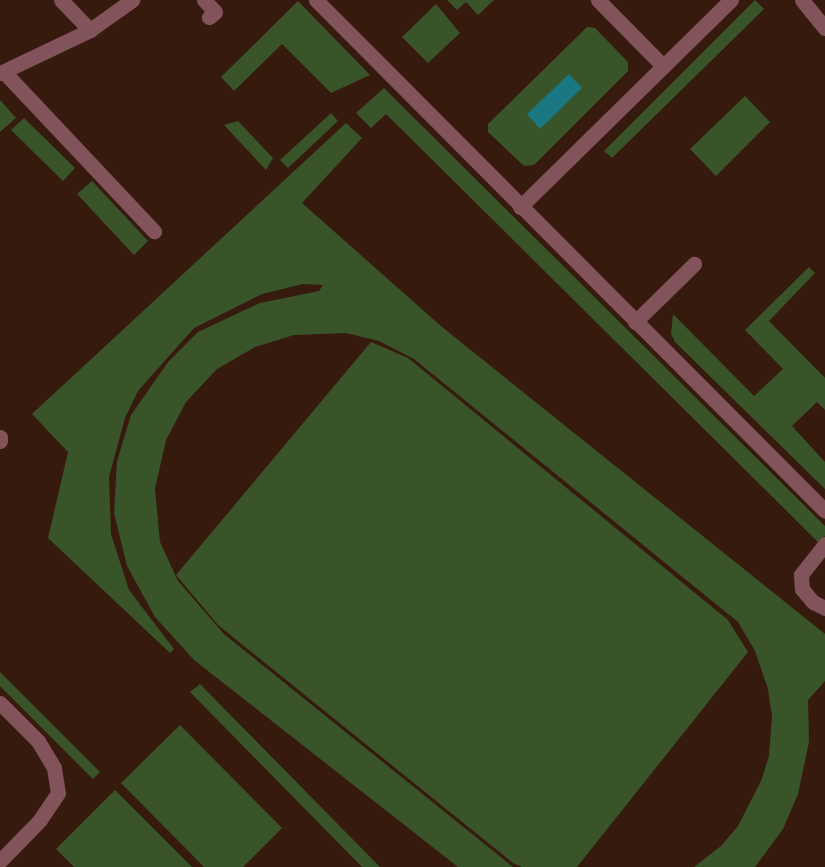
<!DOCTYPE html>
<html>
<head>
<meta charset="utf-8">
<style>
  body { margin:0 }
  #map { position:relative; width:825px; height:867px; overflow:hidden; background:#361a0e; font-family:Spectral,serif }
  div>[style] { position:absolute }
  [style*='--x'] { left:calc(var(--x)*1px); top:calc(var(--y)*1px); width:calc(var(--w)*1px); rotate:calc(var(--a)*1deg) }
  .green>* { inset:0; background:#385428 }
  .water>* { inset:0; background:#1a7883 }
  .minor>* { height:15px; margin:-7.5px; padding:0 7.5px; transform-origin:7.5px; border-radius:7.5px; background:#82535a }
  span { translate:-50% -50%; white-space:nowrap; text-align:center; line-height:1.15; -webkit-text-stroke:5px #150905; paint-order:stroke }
</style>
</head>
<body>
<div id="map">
  <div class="green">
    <div style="clip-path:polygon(447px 0,494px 0,478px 15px,466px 2px,457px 10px)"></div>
    <div style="clip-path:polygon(755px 0,764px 9px,612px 158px,604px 151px)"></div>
    <div style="clip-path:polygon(298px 1px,370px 75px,331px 93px,282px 44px,234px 91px,221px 77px)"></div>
    <div style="clip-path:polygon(436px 4px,460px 33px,428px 63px,402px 37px)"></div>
    <div style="clip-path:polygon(587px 27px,595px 28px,628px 62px,628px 71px,534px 165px,524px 166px,488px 132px,488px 124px)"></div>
    <div style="clip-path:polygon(384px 88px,825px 526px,825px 536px,818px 542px,386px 114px,371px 128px,356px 113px)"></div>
    <div style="clip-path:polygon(745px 96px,770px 122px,716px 176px,690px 149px)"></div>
    <div style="clip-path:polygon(0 100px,16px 118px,0 132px)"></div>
    <div style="clip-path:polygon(331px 113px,338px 121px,288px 168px,280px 160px)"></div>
    <div style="clip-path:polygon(24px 118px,75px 168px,63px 181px,11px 130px)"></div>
    <div style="clip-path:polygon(238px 121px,273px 158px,266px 170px,224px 125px)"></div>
    <div style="clip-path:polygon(346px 123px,362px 138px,302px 203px,442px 327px,825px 634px,825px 681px,808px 700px,809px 742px,798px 794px,783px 829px,755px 867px,694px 867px,721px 846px,738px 826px,761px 781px,769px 756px,772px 716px,768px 689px,755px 651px,738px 622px,414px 359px,379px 341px,346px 333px,294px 335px,255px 347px,217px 369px,186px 402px,166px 440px,155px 489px,160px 542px,178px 581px,224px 634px,513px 867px,458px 867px,194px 660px,155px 617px,127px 566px,114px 513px,117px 461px,131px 415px,168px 362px,198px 332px,260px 303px,319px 291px,323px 285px,303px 284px,262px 294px,194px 328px,138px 391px,125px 418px,109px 477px,111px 534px,129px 590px,174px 649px,170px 653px,48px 538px,68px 452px,32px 414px)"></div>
    <div style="clip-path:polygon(92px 181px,148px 241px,134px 255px,77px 194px)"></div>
    <div style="clip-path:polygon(809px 267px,815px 273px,769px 321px,825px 378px,825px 410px,817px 402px,792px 426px,825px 462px,825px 489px,675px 342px,671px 334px,673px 314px,754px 396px,783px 369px,745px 330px)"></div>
    <div style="clip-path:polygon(371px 342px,408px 358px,728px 620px,748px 652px,577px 867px,522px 867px,513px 863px,218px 625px,176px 575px)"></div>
    <div style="clip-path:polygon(0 672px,100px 772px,93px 779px,0 686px)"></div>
    <div style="clip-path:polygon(200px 684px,380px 867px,362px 867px,190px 692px)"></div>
    <div style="clip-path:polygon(180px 725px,282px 828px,243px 867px,204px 867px,121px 783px)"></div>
    <div style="clip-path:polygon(115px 790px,192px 867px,74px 867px,56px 849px)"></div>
  </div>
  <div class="water">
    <div style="clip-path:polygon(569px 74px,582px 88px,540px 129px,527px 114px)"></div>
  </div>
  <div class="minor">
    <div style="--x:61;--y:0;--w:42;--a:46"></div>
    <div style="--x:204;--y:0;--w:16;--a:47"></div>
    <div style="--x:215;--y:12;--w:8;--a:140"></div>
    <div style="--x:316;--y:0;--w:721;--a:45.11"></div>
    <div style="--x:598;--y:0;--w:93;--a:45.4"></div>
    <div style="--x:802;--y:0;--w:36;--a:51"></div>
    <div style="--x:4;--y:72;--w:219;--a:46.7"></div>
    <div style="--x:0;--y:73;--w:100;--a:-25.5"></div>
    <div style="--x:90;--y:30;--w:52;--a:-35.5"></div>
    <div style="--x:520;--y:207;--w:296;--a:-44.5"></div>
    <div style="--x:635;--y:322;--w:83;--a:-44.5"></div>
    <div style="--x:0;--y:437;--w:4;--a:90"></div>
    <div style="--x:825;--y:544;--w:39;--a:128"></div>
    <div style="--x:801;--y:575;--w:14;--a:86"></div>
    <div style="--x:802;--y:589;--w:17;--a:50"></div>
    <div style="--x:813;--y:602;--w:13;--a:27"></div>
    <div style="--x:0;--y:703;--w:54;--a:45"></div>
    <div style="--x:38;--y:741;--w:31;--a:59"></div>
    <div style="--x:54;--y:768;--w:25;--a:81"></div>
    <div style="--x:58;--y:793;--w:32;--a:124"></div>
    <div style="--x:40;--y:820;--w:57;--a:134.3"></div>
  </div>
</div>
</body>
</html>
